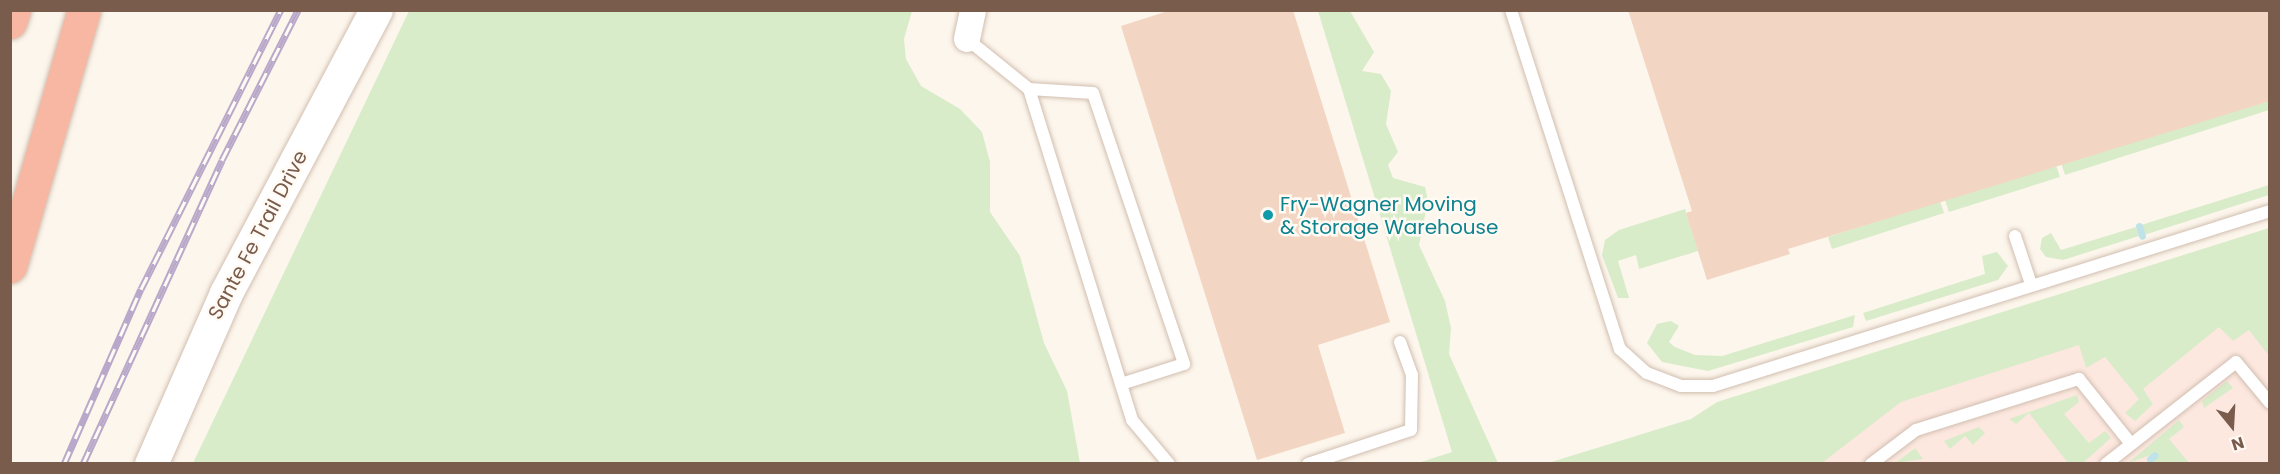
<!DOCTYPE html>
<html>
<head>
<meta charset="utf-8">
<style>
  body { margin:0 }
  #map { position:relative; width:2280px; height:474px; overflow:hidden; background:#fdf6ec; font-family:Poppins,sans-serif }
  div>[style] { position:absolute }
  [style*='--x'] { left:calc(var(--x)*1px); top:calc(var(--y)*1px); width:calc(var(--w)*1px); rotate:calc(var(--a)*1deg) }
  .commercial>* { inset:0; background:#fde8e0 }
  .green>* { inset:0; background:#d8ecc9 }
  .stream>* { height:7px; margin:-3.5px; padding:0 3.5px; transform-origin:3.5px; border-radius:3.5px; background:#bfe3e8 }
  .building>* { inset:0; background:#f3d5c3 }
  .roads { filter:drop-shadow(0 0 2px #d1beb0) drop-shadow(0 0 2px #d1beb0) }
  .lane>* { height:12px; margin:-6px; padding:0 6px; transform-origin:6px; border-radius:6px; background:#fff }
  .street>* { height:26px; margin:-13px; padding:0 13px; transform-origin:13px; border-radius:13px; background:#fff }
  .secondary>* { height:33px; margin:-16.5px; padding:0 16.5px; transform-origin:16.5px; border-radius:16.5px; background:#fff }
  .highway>* { height:33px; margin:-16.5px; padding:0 16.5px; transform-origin:16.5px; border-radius:16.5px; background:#f7b7a3 }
  .rail>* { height:7px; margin-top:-3.5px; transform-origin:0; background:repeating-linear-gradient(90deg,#fffaf3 0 14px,#b9a8c9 0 28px); box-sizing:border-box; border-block:2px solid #b9a8c9 }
  .dots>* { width:16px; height:16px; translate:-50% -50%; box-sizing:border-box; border:3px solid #fffaf3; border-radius:50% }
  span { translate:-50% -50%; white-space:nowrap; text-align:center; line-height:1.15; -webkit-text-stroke:5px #fffaf3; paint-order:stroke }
  .culture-label { font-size:20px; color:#0d838f }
  .left { translate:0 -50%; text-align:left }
  .street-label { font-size:20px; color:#7a5c4d }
  .frame { position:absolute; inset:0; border:12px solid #7a5c4d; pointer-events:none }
  .north { position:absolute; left:2202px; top:396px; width:60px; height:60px; -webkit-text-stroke:4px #fffaf3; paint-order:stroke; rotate:162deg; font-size:16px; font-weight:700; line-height:24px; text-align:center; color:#7a5c4d }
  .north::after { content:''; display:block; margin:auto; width:21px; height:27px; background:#7a5c4d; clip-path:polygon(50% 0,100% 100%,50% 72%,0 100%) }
</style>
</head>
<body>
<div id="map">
  <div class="commercial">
    <div style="clip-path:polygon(2269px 258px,2269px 463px,1618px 464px)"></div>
  </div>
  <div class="green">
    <div style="clip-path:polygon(409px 11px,912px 11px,904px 39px,906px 59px,921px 86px,960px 109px,982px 132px,990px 162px,990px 212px,1020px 256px,1044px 343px,1067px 391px,1080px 463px,193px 463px)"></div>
    <div style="clip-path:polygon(1318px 11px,1350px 11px,1374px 52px,1362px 71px,1381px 74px,1391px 91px,1386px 124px,1398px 152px,1388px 165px,1393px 178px,1425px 187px,1428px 201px,1419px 245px,1445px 301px,1451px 328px,1449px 354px,1498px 463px,1418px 463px,1452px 452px)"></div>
    <div style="clip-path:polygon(2269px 101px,2269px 110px,2065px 175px,2061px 163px)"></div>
    <div style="clip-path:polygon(2056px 165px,2060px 177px,1949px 212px,1945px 200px)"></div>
    <div style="clip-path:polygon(2269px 185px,2269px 195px,2144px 235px,2141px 225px)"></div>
    <div style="clip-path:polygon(1940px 201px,1944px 213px,1832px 249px,1828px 237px)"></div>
    <div style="clip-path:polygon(1685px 209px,1698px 251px,1639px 269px,1636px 255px,1618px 261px,1629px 298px,1618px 298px,1602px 255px,1605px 240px,1619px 230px)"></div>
    <div style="clip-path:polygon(2136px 227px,2139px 236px,2063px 260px,2046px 257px,2040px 249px,2042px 238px,2051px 233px,2061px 250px)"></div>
    <div style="clip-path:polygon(2269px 228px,2269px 356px,2249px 330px,2233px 341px,2219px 327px,2143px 389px,2153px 404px,2135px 421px,2125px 413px,2139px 399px,2105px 357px,2086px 368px,2079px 345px,1901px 402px,1822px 463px,1548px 463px,1691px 419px,1717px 402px)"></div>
    <div style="clip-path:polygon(1997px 252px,2008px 266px,1998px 280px,1866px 321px,1863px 313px,1985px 274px,1982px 256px)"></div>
    <div style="clip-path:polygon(1855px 315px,1853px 327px,1708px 371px,1662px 362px,1647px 343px,1657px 324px,1671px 321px,1679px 326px,1669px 342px,1675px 347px,1695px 355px,1722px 356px)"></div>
    <div style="clip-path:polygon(2227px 381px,2233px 388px,2204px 408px,2202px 401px)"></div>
    <div style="clip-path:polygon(2077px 395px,2079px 402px,2064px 414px,2089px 443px,2105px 431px,2111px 438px,2083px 463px,2068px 463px,2029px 413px,2016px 424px,2009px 419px)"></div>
    <div style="clip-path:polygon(2179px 420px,2184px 427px,2169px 439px,2189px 463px,2154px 463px,2154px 454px,2128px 463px)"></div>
    <div style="clip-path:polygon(1979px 427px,1985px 433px,1973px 445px,1965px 436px,1950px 449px,1944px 441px)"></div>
    <div style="clip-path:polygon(1915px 448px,1923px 459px,1895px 463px,1914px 449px)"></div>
  </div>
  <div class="stream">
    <div style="--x:2139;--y:226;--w:10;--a:73"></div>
    <div style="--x:2150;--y:459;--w:6;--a:-39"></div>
  </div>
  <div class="building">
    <div style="clip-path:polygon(1171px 10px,1293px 10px,1390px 322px,1318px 345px,1345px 433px,1257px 460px,1121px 26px)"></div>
    <div style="clip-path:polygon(1628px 10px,2270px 10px,2270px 101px,1788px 249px,1790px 254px,1707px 280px,1686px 213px,1692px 211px)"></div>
  </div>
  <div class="roads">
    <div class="lane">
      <div style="--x:1511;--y:10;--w:356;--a:72.2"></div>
      <div style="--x:1620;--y:349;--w:36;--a:42"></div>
      <div style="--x:1647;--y:373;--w:36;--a:21"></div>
      <div style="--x:1681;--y:386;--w:32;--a:0"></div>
      <div style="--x:1713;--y:386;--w:584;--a:-17.44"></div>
      <div style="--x:967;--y:39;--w:80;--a:38.9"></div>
      <div style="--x:1029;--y:89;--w:347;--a:72.7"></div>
      <div style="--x:1132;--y:420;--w:57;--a:49.9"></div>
      <div style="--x:1029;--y:89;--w:64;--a:3.6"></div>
      <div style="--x:1093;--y:93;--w:286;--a:71.4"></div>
      <div style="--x:1184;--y:364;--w:66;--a:162.4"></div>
      <div style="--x:2015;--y:236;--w:51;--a:71.6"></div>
      <div style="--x:1308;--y:464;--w:108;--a:-18.3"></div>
      <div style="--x:1411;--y:430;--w:55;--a:-89"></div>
      <div style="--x:1412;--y:375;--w:35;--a:-110"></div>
      <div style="--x:1871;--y:464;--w:56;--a:-37.1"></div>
      <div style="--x:1916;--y:430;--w:171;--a:-17.4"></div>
      <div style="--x:2079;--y:379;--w:83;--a:51.3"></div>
      <div style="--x:2106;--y:464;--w:165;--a:-38.1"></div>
      <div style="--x:2236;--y:362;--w:53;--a:50.3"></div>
    </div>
    <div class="street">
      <div style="--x:967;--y:39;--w:30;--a:-78"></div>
    </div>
    <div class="secondary">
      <div style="--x:151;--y:464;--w:187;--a:-66.3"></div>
      <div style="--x:226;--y:293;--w:320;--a:-62.1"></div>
    </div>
    <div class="highway">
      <div style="--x:10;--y:22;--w:13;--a:-72"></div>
      <div style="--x:10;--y:266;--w:266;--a:-73.9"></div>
    </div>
  </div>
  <div class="rail">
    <div style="--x:64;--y:464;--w:191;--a:-66.3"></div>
    <div style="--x:141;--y:289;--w:312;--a:-63.4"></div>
    <div style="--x:83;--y:464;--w:334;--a:-65.4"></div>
    <div style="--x:222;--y:160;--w:168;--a:-63.1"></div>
  </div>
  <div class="dots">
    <div style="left:1268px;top:215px;background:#0f9aa8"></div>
  </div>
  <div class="culture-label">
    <span class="left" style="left:1280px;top:216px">Fry-Wagner Moving<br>&amp; Storage Warehouse</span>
  </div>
  <div class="street-label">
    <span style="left:258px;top:235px;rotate:-62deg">Sante Fe Trail Drive</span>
  </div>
  <div class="frame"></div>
  <div class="north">N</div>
</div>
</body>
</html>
